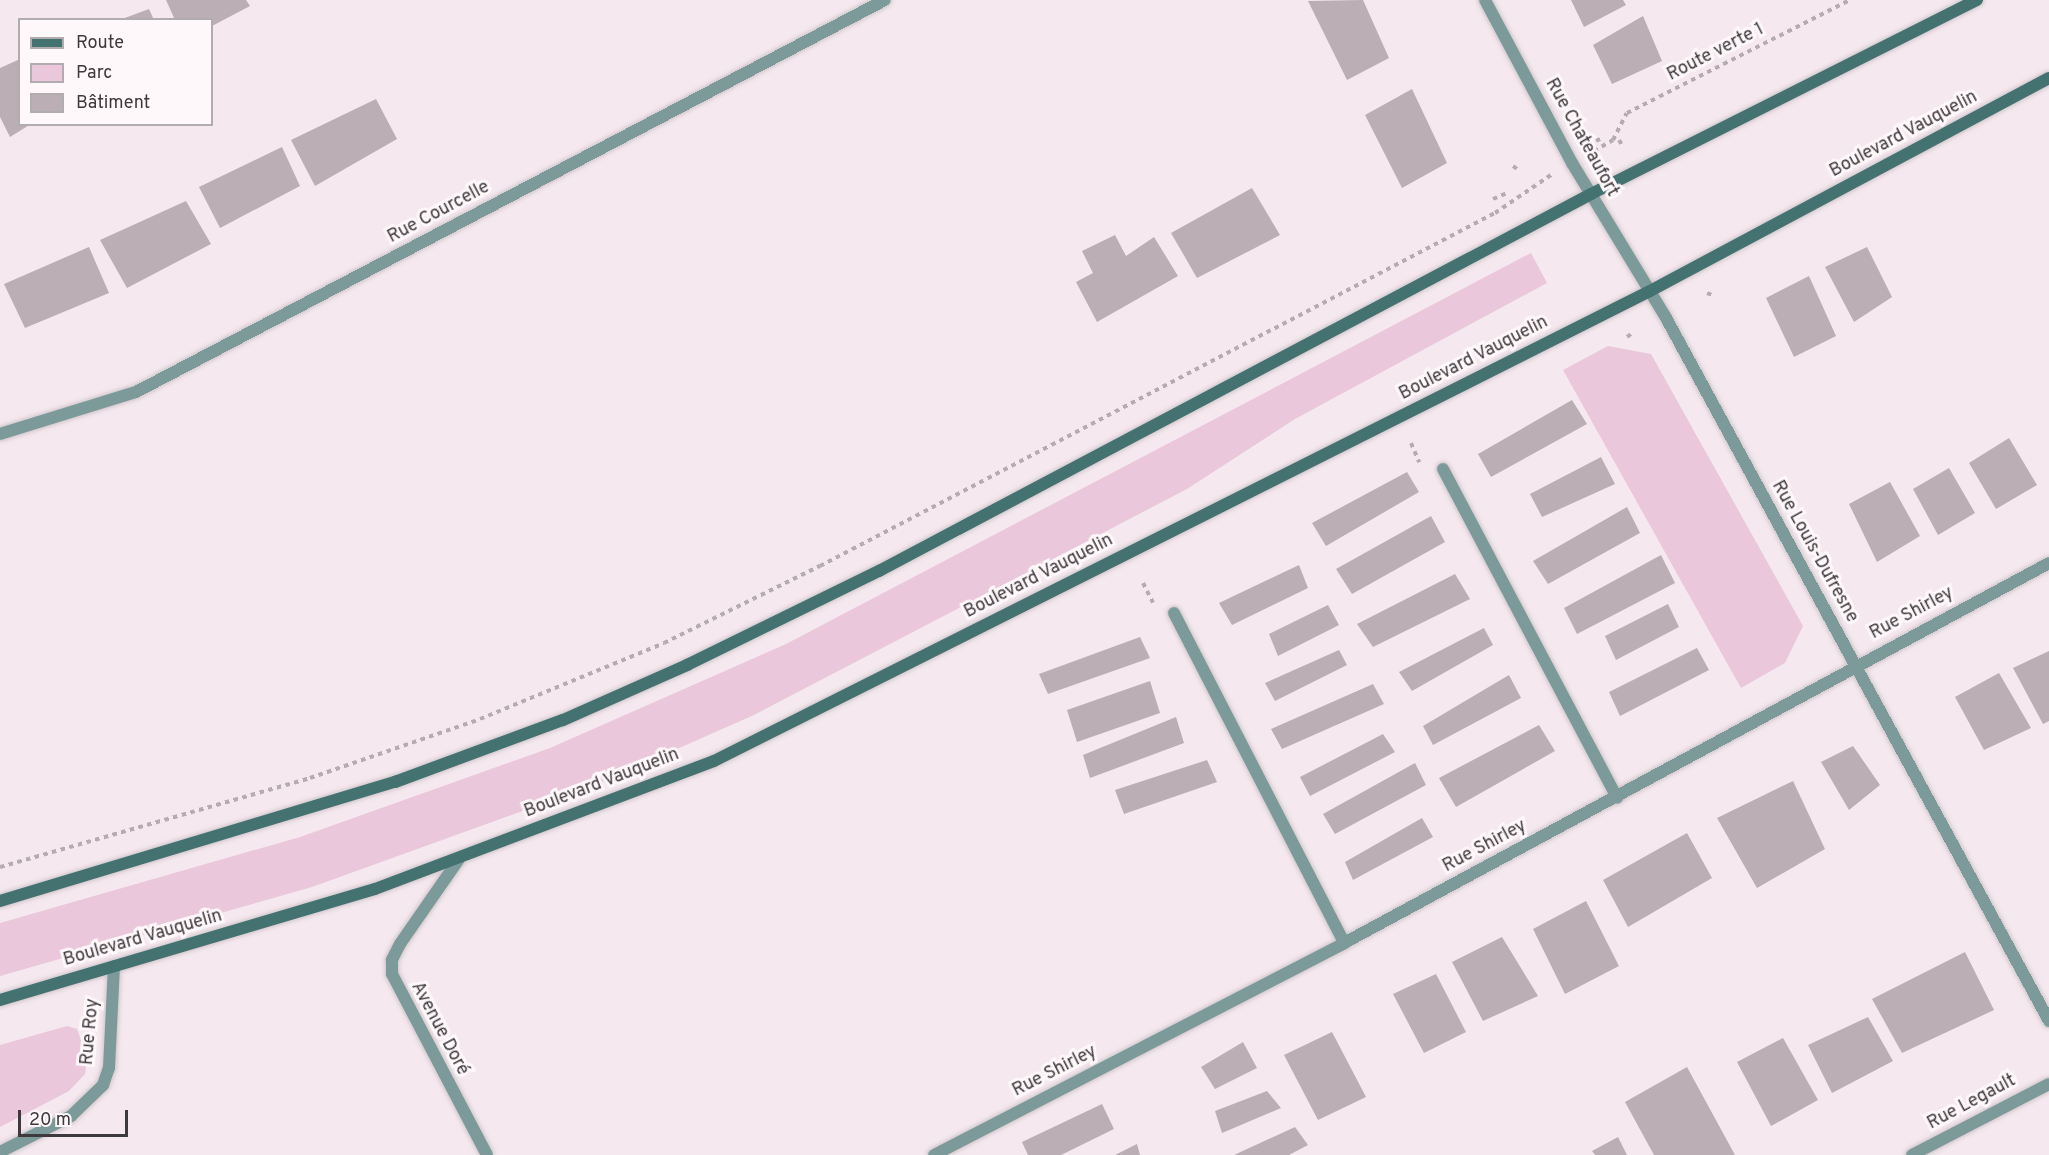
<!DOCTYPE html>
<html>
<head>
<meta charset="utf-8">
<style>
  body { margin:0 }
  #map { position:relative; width:2049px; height:1155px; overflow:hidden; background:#f5e9ef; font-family:Overpass,sans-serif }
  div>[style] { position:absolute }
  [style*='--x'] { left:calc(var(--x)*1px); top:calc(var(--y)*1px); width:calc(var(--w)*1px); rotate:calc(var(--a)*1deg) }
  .green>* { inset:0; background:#eac7da }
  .building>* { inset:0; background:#bbafb5 }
  .path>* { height:4px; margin-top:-2px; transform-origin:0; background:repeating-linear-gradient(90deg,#b5abb0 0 4.5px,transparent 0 9px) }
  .roads { filter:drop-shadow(0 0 2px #d0c6cb) drop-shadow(0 0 2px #d0c6cb) }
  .lane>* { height:12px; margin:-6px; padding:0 6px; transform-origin:6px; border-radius:6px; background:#7b9a99 }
  .street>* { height:12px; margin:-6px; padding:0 6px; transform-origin:6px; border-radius:6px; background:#7b9a99 }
  .secondary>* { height:12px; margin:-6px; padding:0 6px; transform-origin:6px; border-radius:6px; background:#437271 }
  span { translate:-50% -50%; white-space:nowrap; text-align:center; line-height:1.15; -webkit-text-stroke:6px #fef8fb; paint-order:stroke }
  .street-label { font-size:18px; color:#3e393c }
  .legend { position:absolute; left:18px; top:18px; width:195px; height:108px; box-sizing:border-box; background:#fef8fb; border:2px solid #b1acaf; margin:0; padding:8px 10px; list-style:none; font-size:18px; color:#3e393c }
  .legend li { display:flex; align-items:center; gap:12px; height:30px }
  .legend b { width:30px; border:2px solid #b1acaf }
  .scale { position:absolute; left:18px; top:1110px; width:110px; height:27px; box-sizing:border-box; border:3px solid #3e393c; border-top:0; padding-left:8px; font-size:18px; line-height:21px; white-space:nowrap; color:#3e393c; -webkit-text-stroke:4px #fef8fb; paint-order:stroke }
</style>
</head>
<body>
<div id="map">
  <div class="green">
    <div style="clip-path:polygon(1531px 253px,1547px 283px,1295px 419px,1187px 489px,754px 715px,600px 783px,312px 887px,0 976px,0 923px,300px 837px,550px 748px,786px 644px)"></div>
    <div style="clip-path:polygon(1608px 346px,1651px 354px,1803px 626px,1785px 663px,1741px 688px,1563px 370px)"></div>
    <div style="clip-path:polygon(67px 1026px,77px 1029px,83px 1046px,89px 1047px,85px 1074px,69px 1091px,0 1127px,0 1045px)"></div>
  </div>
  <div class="building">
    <div style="clip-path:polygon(166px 0,246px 0,250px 6px,212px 26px,212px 20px,175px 20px)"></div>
    <div style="clip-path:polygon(1363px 0,1389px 58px,1347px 80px,1308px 1px)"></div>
    <div style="clip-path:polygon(1571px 0,1623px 0,1626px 5px,1584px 27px)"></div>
    <div style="clip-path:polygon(149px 9px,154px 20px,122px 20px,122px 19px)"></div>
    <div style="clip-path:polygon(1643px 16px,1662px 61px,1612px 84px,1593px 45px)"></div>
    <div style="clip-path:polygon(20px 59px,20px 124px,31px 124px,10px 137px,0 117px,0 68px)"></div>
    <div style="clip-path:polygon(1412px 89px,1447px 163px,1402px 188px,1365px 115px)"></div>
    <div style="clip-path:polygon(376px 99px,397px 139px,315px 186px,291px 140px)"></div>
    <div style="clip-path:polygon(282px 147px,300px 186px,220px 228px,199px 187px)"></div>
    <div style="clip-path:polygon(1252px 188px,1280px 235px,1197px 278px,1171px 233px)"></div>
    <div style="clip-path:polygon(186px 201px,211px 244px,127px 288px,100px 240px)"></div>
    <div style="clip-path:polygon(1115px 235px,1126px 256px,1154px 237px,1178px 276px,1097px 322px,1076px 282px,1093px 273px,1082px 251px)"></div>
    <div style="clip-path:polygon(89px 247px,109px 293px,25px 328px,4px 284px)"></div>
    <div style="clip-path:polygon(1867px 247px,1892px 297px,1854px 322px,1825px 267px)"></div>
    <div style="clip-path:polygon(1809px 276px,1836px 336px,1794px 357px,1766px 298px)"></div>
    <div style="clip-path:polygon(1572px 400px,1587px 424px,1491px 477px,1478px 454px)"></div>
    <div style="clip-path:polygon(2009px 438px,2037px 485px,1996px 509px,1969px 463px)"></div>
    <div style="clip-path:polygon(1601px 457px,1615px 484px,1542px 517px,1530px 494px)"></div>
    <div style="clip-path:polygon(1949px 468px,1975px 513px,1938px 535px,1913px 489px)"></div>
    <div style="clip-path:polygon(1407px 472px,1419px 492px,1326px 546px,1312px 523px)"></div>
    <div style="clip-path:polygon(1890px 482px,1920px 536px,1877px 562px,1849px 504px)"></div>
    <div style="clip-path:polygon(1627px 507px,1640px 533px,1548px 584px,1533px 561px)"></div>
    <div style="clip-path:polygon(1431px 516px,1445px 542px,1352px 594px,1336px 569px)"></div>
    <div style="clip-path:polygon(1661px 555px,1675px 583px,1577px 634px,1564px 608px)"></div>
    <div style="clip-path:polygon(1299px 565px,1308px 588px,1232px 625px,1219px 603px)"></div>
    <div style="clip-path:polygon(1455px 574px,1470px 599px,1373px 647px,1357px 624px)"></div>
    <div style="clip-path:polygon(1668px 604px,1679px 627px,1616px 660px,1605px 636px)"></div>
    <div style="clip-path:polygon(1328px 605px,1339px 625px,1278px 656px,1269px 634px)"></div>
    <div style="clip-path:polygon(1484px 628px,1493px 645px,1412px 691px,1399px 672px)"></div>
    <div style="clip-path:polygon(1140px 637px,1150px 658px,1048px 694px,1039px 674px)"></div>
    <div style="clip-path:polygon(1697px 648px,1709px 670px,1620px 716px,1609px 692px)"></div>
    <div style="clip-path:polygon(1339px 650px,1347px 665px,1275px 701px,1265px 683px)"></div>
    <div style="clip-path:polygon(2049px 651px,2049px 721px,2043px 724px,2013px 668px)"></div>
    <div style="clip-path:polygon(1999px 673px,2031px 728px,1984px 750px,1955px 697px)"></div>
    <div style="clip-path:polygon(1509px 675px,1521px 698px,1433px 745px,1423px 726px)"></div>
    <div style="clip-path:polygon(1150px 681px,1160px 713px,1077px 742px,1067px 710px)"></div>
    <div style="clip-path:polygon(1373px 684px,1384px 704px,1282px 749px,1271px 729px)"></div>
    <div style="clip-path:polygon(1176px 717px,1184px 743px,1090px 778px,1083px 755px)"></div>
    <div style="clip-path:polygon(1539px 725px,1555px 751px,1456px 807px,1439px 778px)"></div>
    <div style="clip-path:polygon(1383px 734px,1395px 752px,1310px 796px,1300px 777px)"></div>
    <div style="clip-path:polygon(1853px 746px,1880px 785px,1849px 810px,1821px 762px)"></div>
    <div style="clip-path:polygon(1207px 760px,1217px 782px,1124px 814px,1115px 790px)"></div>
    <div style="clip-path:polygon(1415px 763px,1426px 785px,1335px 834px,1323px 814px)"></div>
    <div style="clip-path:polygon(1793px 781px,1825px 849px,1757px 888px,1717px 818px)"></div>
    <div style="clip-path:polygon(1422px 818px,1433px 837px,1353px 880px,1345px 862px)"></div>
    <div style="clip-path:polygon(1687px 833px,1712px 878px,1628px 927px,1603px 880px)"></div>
    <div style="clip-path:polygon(1586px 901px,1619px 966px,1565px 994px,1533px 929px)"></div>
    <div style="clip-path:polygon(1502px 937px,1538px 996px,1483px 1021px,1452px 962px)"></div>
    <div style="clip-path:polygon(1965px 952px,1994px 1010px,1902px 1053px,1872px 999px)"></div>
    <div style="clip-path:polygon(1436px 974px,1466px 1032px,1424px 1053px,1393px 994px)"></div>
    <div style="clip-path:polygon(1868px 1017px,1893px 1061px,1832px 1093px,1808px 1045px)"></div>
    <div style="clip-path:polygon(1332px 1032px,1366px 1097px,1318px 1120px,1284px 1055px)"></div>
    <div style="clip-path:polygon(1783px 1038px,1818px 1100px,1771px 1126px,1737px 1062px)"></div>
    <div style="clip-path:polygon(1243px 1042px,1257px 1068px,1215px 1089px,1201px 1067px)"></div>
    <div style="clip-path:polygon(1687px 1067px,1735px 1155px,1654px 1155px,1625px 1102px)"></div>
    <div style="clip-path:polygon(1267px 1091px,1281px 1108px,1222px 1133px,1215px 1111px)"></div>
    <div style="clip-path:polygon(1102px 1104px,1114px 1129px,1061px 1155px,1028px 1155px,1022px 1142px)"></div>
    <div style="clip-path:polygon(1295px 1127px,1308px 1145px,1289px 1155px,1234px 1155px)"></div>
    <div style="clip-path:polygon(1618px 1137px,1627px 1155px,1595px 1155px,1592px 1151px)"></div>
    <div style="clip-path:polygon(1137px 1144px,1140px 1155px,1115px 1155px)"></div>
  </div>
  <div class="path">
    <div style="--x:1619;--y:140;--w:6;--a:59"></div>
    <div style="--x:1596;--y:141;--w:7;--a:-27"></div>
    <div style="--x:1594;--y:151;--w:22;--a:-30"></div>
    <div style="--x:1613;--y:140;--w:30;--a:-63"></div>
    <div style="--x:1627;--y:113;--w:250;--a:-26.9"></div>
    <div style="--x:1513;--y:166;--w:5;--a:37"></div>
    <div style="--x:1493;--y:199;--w:15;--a:-23"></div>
    <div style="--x:1707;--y:293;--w:8;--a:23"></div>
    <div style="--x:1627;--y:337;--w:5;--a:-37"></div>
    <div style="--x:1411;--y:443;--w:21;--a:67"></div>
    <div style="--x:1143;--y:583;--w:22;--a:63"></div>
    <div style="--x:0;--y:867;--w:323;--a:-16"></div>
    <div style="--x:310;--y:778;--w:180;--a:-19.1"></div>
    <div style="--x:480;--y:719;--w:199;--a:-22.4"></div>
    <div style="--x:664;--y:643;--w:174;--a:-26.3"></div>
    <div style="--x:820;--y:566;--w:762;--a:-27.61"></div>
    <div style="--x:1495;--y:213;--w:68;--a:-34.2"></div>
  </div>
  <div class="roads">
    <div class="lane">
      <div style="--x:1443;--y:469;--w:372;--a:62.1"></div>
      <div style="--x:1174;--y:613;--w:371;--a:62.7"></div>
    </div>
    <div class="street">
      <div style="--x:1485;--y:0;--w:185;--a:61.9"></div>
      <div style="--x:1572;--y:163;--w:179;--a:58.7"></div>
      <div style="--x:1665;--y:316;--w:803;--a:61.42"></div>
      <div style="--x:0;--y:434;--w:142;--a:-17.2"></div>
      <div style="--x:136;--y:392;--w:845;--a:-27.63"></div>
      <div style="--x:459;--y:859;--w:103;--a:124.8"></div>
      <div style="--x:400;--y:944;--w:18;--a:117"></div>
      <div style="--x:392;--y:960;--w:14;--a:90"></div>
      <div style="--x:392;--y:974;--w:204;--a:62.3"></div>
      <div style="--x:0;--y:1152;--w:80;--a:-26.9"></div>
      <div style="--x:71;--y:1116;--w:45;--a:-44.1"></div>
      <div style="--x:103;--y:1085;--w:18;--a:-71"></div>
      <div style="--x:109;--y:1068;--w:102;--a:-87.2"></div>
      <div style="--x:934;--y:1155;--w:462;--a:-27.3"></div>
      <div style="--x:1344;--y:943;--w:801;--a:-28.32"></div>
      <div style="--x:1912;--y:1155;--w:154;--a:-27.4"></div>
    </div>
    <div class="secondary">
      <div style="--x:0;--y:901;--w:413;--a:-16.8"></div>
      <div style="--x:395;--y:782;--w:179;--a:-20.3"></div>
      <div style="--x:563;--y:720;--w:136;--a:-23.9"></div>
      <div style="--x:687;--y:665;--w:214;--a:-26.1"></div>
      <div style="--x:879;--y:571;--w:806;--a:-27.9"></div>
      <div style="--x:1591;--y:194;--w:432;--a:-26.7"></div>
      <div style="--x:0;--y:1000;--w:391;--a:-16.5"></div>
      <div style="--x:375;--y:889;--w:362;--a:-20.7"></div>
      <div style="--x:714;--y:761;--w:1047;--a:-26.66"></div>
      <div style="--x:1650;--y:291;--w:452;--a:-28.1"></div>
    </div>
  </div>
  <div class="street-label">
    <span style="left:1716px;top:53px;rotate:-27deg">Route verte 1</span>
    <span style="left:1904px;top:135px;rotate:-28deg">Boulevard Vauquelin</span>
    <span style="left:1581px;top:138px;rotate:61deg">Rue Chateaufort</span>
    <span style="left:439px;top:213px;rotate:-28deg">Rue Courcelle</span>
    <span style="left:1474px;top:359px;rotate:-27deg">Boulevard Vauquelin</span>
    <span style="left:1814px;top:552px;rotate:61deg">Rue Louis-Dufresne</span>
    <span style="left:1039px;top:577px;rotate:-27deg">Boulevard Vauquelin</span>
    <span style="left:1912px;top:614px;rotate:-28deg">Rue Shirley</span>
    <span style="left:602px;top:784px;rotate:-21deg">Boulevard Vauquelin</span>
    <span style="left:1485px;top:847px;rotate:-28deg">Rue Shirley</span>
    <span style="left:143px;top:939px;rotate:-16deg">Boulevard Vauquelin</span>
    <span style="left:439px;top:1029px;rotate:62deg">Avenue Doré</span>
    <span style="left:91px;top:1032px;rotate:-85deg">Rue Roy</span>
    <span style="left:1055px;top:1072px;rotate:-27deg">Rue Shirley</span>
    <span style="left:1972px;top:1103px;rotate:-28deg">Rue Legault</span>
  </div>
  <ul class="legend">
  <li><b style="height:8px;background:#437271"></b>Route</li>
  <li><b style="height:16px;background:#eac7da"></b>Parc</li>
  <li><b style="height:16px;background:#bbafb5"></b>Bâtiment</li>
  </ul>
  <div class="scale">20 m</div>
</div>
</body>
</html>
